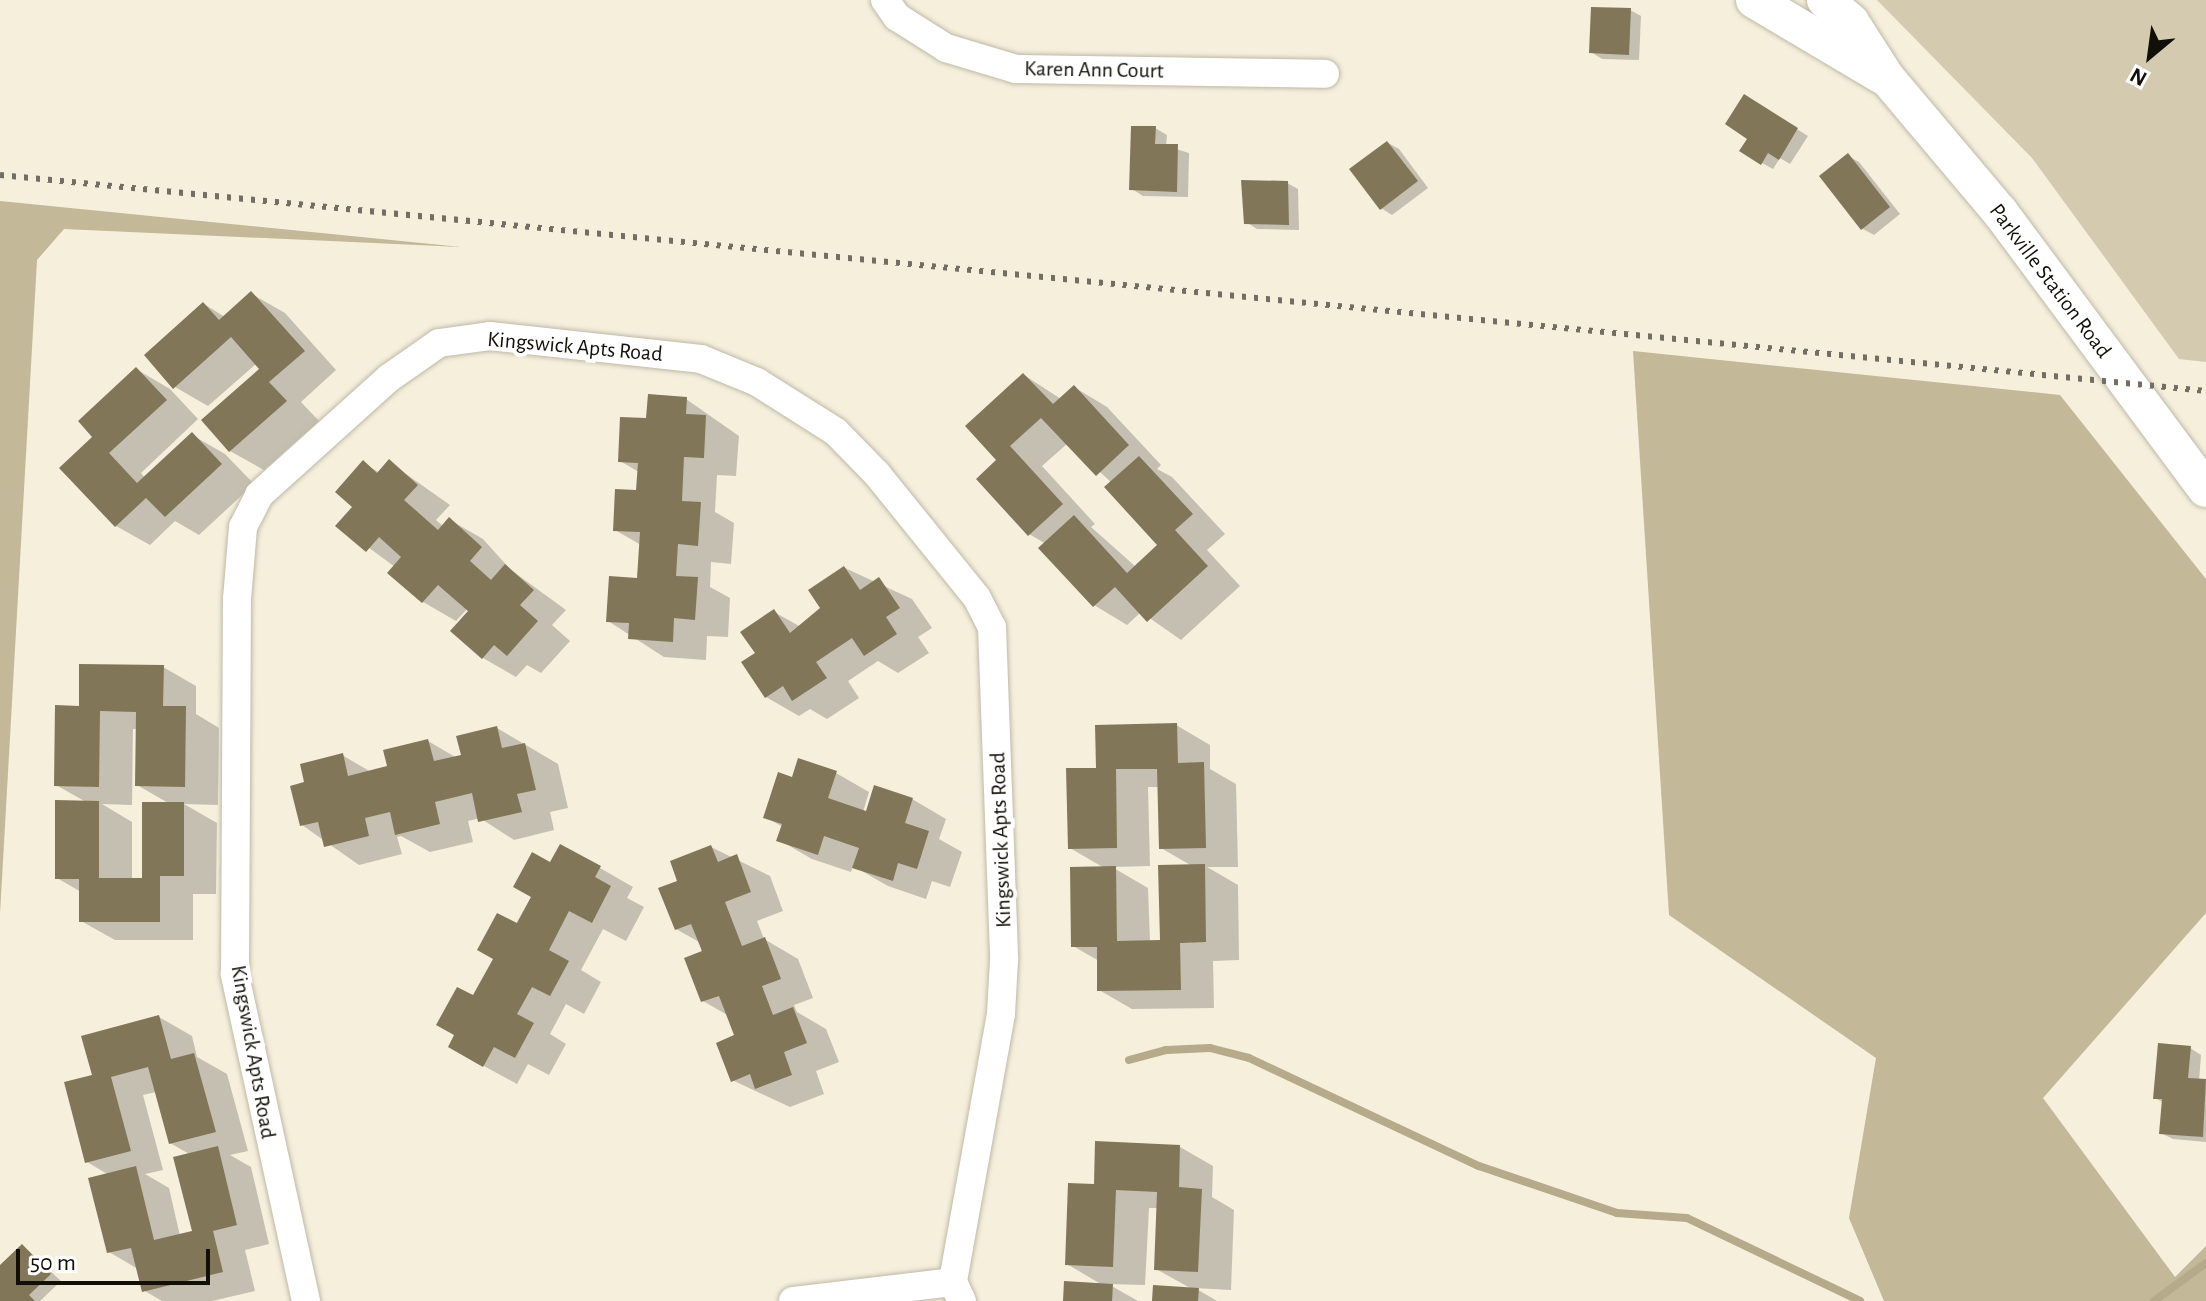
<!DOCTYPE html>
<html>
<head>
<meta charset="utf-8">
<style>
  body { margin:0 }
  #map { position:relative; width:2206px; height:1301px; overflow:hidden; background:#f5efdc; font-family:"Alegreya Sans",sans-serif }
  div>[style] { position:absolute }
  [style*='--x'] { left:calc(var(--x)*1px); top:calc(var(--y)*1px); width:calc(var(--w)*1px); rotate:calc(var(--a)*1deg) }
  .green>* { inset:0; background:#d3cab0 }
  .forest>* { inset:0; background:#c3b897 }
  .shadow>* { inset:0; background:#0003 }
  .stream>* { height:8px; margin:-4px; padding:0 4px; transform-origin:4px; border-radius:4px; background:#b5aa8a }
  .building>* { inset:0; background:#817658 }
  .roads { filter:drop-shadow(0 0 2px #bfb9a7) drop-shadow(0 0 2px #bfb9a7) }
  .minor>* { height:28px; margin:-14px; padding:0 14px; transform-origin:14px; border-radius:14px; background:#fff }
  .major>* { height:36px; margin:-18px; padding:0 18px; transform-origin:18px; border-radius:18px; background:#fff }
  .rail>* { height:6px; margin-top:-3px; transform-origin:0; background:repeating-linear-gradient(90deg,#736e63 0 4px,transparent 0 12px) }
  span { translate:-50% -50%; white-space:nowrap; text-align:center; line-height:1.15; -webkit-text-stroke:8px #fff; paint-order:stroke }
  .street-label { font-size:22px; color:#120f09 }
  .north { position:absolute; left:2110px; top:16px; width:80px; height:80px; -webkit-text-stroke:6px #fff; paint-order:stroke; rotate:209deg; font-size:22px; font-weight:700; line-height:32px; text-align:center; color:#120f09 }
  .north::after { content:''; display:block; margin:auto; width:28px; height:36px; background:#120f09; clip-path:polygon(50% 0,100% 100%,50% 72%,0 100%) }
  .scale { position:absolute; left:16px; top:1249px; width:194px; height:36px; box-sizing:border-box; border:4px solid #120f09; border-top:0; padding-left:10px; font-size:24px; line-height:28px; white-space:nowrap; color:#120f09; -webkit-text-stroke:6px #fff; paint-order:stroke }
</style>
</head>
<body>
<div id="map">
  <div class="green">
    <div style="clip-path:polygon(1877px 0,2206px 0,2206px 362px,2179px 359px,2032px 158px)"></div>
  </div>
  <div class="forest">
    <div style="clip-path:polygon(0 201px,461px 247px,64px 229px,37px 260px,0 914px)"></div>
    <div style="clip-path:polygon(1633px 351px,2060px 395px,2206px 579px,2206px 913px,2043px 1098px,2175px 1277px,2206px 1246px,2206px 1301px,1884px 1301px,1849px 1218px,1876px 1058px,1669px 915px)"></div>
  </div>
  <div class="shadow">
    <div style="clip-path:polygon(1630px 10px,1641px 16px,1639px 60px,1602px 59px,1591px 52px)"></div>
    <div style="clip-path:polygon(1744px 96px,1808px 136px,1790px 164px,1780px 158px,1773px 169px,1762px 163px,1749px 138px)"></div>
    <div style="clip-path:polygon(1155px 128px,1167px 135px,1166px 146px,1189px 153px,1188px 197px,1143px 196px,1132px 189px)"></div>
    <div style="clip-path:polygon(1388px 143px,1399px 149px,1428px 188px,1392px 215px,1381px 208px)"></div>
    <div style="clip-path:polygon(1848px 156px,1859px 162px,1900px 214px,1874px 235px,1863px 229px)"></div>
    <div style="clip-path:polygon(1287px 183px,1298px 189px,1299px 230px,1257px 229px,1246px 222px)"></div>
    <div style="clip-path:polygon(252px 294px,285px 313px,336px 370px,301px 402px,319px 421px,264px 470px,230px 451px,262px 369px,257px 363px,208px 406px,175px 387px,204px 304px,225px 317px)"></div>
    <div style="clip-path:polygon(136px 369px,170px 389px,198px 419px,141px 473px,145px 478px,192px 435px,225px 454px,254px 484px,199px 535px,175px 521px,150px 545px,116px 526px,62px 468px,95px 437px)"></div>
    <div style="clip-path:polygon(evenodd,1024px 375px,1061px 399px,1074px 387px,1107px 407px,1161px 465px,1157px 469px,1172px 477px,1225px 534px,1207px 550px,1240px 586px,1181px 640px,1141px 612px,1127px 625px,1094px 605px,1046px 544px,1029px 534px,999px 460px,1024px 375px,1068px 443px,1112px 483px,1160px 545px,1136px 567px,1091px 527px,1095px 524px,1042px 466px,1068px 443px)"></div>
    <div style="clip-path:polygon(686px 399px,739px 436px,736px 476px,717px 475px,715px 512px,734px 523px,731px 564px,711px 562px,710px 587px,730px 598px,728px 637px,707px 636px,706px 660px,664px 657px,608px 621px,639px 580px,641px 545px,615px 530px,637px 492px,639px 472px,620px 461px,648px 421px)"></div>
    <div style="clip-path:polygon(389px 462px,450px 505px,436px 520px,444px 527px,450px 520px,483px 539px,511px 570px,566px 610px,552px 625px,570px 641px,541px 673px,527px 665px,516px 677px,483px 658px,471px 611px,468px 608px,456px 621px,423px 602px,395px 567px,338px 525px,354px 507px,363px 463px,380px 473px)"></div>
    <div style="clip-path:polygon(845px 568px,912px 599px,932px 628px,918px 637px,929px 653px,898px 673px,878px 661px,848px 681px,859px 698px,827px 719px,810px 709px,799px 716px,766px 697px,757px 654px,774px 612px,801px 627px,822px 608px)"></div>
    <div style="clip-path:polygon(evenodd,163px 667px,196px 686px,196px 714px,219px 728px,218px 805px,184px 804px,217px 823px,216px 894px,193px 894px,193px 940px,115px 940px,81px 921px,81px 892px,57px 878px,86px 802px,56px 785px,81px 708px,163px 667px,133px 729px,138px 729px,137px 785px,170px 804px,144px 880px,132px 880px,132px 822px,102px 804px,132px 805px,133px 729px)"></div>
    <div style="clip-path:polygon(evenodd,1176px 725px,1210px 745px,1210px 769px,1236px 784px,1238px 867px,1207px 867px,1238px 885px,1239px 960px,1213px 961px,1214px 1008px,1132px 1009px,1099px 990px,1099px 961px,1073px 946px,1106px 869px,1070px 848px,1098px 770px,1176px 725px,1148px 787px,1160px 787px,1161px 848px,1192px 866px,1162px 942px,1150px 942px,1148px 888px,1112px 867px,1150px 866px,1148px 787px)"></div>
    <div style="clip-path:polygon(497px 728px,558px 764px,568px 808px,550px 812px,554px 830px,514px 840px,480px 818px,468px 821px,473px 842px,430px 852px,401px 836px,397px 837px,402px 854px,359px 865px,302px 825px,307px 784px,342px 755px,371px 772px,390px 768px,428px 741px,457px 758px)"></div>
    <div style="clip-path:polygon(836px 773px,869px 792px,863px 812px,912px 799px,946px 819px,939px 839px,962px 852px,950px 887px,932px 881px,926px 899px,888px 886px,853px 866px,851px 872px,812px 859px,779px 840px,783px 827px,765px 817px,793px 780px)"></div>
    <div style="clip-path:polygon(711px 847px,770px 876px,783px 911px,757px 921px,764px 939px,798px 959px,813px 998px,794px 1005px,797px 1012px,826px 1029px,839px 1062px,816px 1071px,824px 1094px,790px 1107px,732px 1080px,737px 1037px,729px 1016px,703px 1001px,701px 943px,676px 929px,680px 882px)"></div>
    <div style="clip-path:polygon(550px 864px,600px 868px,633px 887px,627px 898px,644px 907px,626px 941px,603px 929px,581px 970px,601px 982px,584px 1014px,566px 1004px,550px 1034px,566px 1044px,549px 1075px,528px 1064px,517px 1084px,484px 1066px,474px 998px)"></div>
    <div style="clip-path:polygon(evenodd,159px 1017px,192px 1036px,197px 1057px,227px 1074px,248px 1151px,230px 1155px,251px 1167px,269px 1244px,245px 1250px,255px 1291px,212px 1301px,162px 1301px,143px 1290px,138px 1269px,109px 1252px,109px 1175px,87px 1162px,94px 1076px,159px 1017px,156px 1092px,170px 1143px,191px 1155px,194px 1233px,180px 1236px,169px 1188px,145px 1174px,163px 1170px,143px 1095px,156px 1092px)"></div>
    <div style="clip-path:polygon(2190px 1048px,2201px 1055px,2199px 1081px,2206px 1081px,2206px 1142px,2173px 1139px,2161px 1133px,2164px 1103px,2155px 1098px)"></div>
    <div style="clip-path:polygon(1180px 1147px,1213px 1166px,1212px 1197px,1234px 1210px,1231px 1290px,1195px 1288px,1217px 1301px,1154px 1301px,1192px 1289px,1156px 1269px,1159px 1208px,1149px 1208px,1145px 1285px,1108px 1284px,1138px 1301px,1065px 1301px,1104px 1286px,1067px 1264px,1096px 1186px)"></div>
    <div style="clip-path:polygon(23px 1246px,61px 1281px,40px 1301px,0 1301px,0 1268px)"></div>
  </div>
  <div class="stream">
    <div style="--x:1129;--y:1060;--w:38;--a:-15"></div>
    <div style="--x:1166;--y:1050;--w:44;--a:-2.6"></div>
    <div style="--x:1210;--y:1048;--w:40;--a:14.4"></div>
    <div style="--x:1249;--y:1058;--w:254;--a:25.2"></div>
    <div style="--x:1479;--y:1166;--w:146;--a:18.8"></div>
    <div style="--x:1617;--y:1213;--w:70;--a:4.1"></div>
    <div style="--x:1687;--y:1218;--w:192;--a:25.6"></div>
    <div style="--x:2154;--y:1301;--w:64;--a:-36.2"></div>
  </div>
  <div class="building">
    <div style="clip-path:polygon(1591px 7px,1631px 8px,1629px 55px,1589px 53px)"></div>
    <div style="clip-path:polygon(1744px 94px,1798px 128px,1779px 160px,1768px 153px,1761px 165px,1739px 151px,1747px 139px,1725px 124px)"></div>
    <div style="clip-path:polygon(1131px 126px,1156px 126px,1155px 144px,1178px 144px,1177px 192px,1129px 190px)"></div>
    <div style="clip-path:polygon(1387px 141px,1418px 181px,1380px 210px,1349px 169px)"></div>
    <div style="clip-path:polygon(1848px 153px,1890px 207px,1861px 230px,1819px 176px)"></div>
    <div style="clip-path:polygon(1241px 180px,1288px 181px,1289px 225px,1244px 224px)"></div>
    <div style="clip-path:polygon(251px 291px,305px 351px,269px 382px,287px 401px,229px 452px,201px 420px,259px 369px,231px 337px,173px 389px,144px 355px,203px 302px,219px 320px)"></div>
    <div style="clip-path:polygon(136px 367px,167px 400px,109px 453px,137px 483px,192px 432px,222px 464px,165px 517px,146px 498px,115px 527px,59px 468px,92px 437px,78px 421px)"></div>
    <div style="clip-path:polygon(1023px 373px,1053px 404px,1074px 385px,1129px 445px,1096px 476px,1041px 418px,1010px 446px,1063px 504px,1028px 536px,976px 479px,996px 460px,965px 426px)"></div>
    <div style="clip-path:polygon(648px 394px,687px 397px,686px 414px,706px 415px,704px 458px,684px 457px,682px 501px,701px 502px,698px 546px,678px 544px,676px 576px,698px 577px,695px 620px,674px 618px,673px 642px,628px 639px,629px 623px,606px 622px,609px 576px,637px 578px,640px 532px,613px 531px,615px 489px,636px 490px,638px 463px,618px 462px,620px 417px,646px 418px)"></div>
    <div style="clip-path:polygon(1139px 456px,1193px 514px,1175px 530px,1208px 566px,1147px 622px,1115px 587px,1093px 607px,1038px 548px,1074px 515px,1127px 573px,1157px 545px,1104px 487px)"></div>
    <div style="clip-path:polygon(389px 459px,418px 485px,404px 500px,438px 530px,449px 517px,482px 547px,470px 561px,491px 580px,505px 564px,534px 590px,520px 605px,538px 621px,507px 656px,494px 645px,482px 659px,450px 631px,468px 611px,438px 585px,422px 603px,387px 573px,401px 557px,379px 537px,366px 552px,335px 526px,352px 507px,335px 492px,363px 460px,377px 473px)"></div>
    <div style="clip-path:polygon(844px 566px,860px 590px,879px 577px,900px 608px,886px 617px,897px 634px,864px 656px,852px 638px,816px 662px,827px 678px,792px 701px,783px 686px,765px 698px,741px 662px,755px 653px,740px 632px,774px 609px,790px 633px,820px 608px,808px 590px)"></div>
    <div style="clip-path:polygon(79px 664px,164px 665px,163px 706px,186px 706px,185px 787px,135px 786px,136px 712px,100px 711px,99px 787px,54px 786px,55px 705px,79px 706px)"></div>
    <div style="clip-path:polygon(1177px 723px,1178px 763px,1204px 762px,1206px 848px,1159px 849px,1157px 769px,1116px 769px,1117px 848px,1068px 849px,1066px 768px,1096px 768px,1095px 725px)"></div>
    <div style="clip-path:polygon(497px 726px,502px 748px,525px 743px,536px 790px,517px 794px,522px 812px,478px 822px,472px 793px,435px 802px,440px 824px,395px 835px,390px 812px,365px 818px,369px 836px,324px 847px,318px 822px,300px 826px,290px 786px,304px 782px,300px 764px,343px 753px,348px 776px,387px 766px,383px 750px,428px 739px,434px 761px,461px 755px,456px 736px)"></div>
    <div style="clip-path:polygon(798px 758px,837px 771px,828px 798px,866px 811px,874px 785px,913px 798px,905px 823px,929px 831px,917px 869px,898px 863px,893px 881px,852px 868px,859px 848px,824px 836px,818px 855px,776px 841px,782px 824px,763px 818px,778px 772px,792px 777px)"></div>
    <div style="clip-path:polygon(55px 800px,99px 801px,99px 878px,142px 878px,142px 802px,184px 802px,184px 876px,160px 876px,160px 922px,79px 922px,79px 879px,55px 879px)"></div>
    <div style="clip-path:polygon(560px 844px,601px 866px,595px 877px,611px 886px,592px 923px,569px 911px,549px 950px,569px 961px,550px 996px,532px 987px,517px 1014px,534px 1023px,515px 1058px,494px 1047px,483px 1067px,448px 1047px,454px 1035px,436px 1025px,457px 987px,473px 995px,493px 959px,477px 950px,497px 913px,517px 923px,531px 897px,513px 887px,532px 852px,550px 862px)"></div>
    <div style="clip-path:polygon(711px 845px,718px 862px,737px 854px,751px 892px,725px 902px,742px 946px,765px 937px,781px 979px,762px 986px,773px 1015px,793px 1007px,807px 1043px,784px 1052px,792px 1075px,755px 1089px,750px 1074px,731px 1082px,716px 1043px,734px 1035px,719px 996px,701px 1002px,684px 958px,702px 951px,691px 924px,675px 930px,658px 888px,677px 881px,670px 861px)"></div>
    <div style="clip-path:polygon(1205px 864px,1206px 942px,1180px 943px,1181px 990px,1097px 991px,1097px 947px,1071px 947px,1070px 867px,1116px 866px,1117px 941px,1160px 940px,1158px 865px)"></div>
    <div style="clip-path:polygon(159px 1015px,171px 1059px,194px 1053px,216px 1132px,169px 1144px,148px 1067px,111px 1077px,131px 1151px,85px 1163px,64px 1082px,92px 1075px,81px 1036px)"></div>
    <div style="clip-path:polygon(2158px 1043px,2191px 1046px,2188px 1078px,2206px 1079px,2203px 1137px,2159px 1134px,2162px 1099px,2153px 1099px)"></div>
    <div style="clip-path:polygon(1095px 1141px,1180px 1145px,1179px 1187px,1202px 1189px,1198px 1272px,1154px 1270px,1157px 1192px,1116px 1190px,1113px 1267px,1065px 1265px,1068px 1183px,1094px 1184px)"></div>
    <div style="clip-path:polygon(218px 1146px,237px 1225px,213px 1231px,223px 1272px,142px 1292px,131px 1248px,107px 1253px,88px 1178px,136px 1166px,154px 1240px,192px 1231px,173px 1157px)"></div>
    <div style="clip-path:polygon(22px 1244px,51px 1274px,29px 1295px,35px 1301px,0 1301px,0 1265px)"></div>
    <div style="clip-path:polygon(1064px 1281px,1113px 1284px,1112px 1301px,1063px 1301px)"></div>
    <div style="clip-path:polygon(1153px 1285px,1199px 1288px,1198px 1301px,1152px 1301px)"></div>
  </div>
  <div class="roads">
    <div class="minor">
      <div style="--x:885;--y:0;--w:21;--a:55"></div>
      <div style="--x:897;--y:17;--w:58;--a:32.3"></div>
      <div style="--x:946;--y:48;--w:73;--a:16.7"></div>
      <div style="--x:1016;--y:69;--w:309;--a:0.9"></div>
      <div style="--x:306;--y:1301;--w:335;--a:-102.3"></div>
      <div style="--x:235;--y:974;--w:375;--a:-89.7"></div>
      <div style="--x:237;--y:599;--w:72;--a:-85.2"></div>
      <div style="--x:243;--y:527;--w:36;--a:-63"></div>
      <div style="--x:259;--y:495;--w:175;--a:-42"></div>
      <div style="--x:389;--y:378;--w:61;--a:-35"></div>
      <div style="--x:439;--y:343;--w:51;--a:-7.8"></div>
      <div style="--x:490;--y:336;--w:212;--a:6.2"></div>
      <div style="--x:701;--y:359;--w:61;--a:22.3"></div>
      <div style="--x:757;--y:382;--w:93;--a:32.3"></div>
      <div style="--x:836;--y:432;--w:59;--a:45.7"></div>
      <div style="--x:877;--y:474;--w:159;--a:51.1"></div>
      <div style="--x:977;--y:598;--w:33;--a:63"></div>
      <div style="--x:992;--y:627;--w:333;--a:87.9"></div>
      <div style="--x:1004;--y:960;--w:54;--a:93.2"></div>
      <div style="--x:1001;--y:1014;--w:272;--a:100.2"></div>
      <div style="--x:953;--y:1282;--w:21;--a:65"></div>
      <div style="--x:793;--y:1301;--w:161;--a:-6.8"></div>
    </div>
    <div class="major">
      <div style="--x:1754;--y:0;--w:149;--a:30.7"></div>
      <div style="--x:1825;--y:0;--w:34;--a:40"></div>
      <div style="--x:1851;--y:22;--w:67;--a:57.3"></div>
      <div style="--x:1887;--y:78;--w:175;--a:49.9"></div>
      <div style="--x:2000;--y:212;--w:345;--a:53.4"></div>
    </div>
  </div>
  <div class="rail">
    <div style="--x:0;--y:175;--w:2217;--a:5.59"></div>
  </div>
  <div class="street-label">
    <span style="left:1094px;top:70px;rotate:1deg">Karen Ann Court</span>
    <span style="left:2050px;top:281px;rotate:53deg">Parkville Station Road</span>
    <span style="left:575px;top:347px;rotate:5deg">Kingswick Apts Road</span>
    <span style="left:1001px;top:840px;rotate:-92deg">Kingswick Apts Road</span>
    <span style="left:253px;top:1052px;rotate:80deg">Kingswick Apts Road</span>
  </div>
  <div class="north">N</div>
  <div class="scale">50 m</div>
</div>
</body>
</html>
